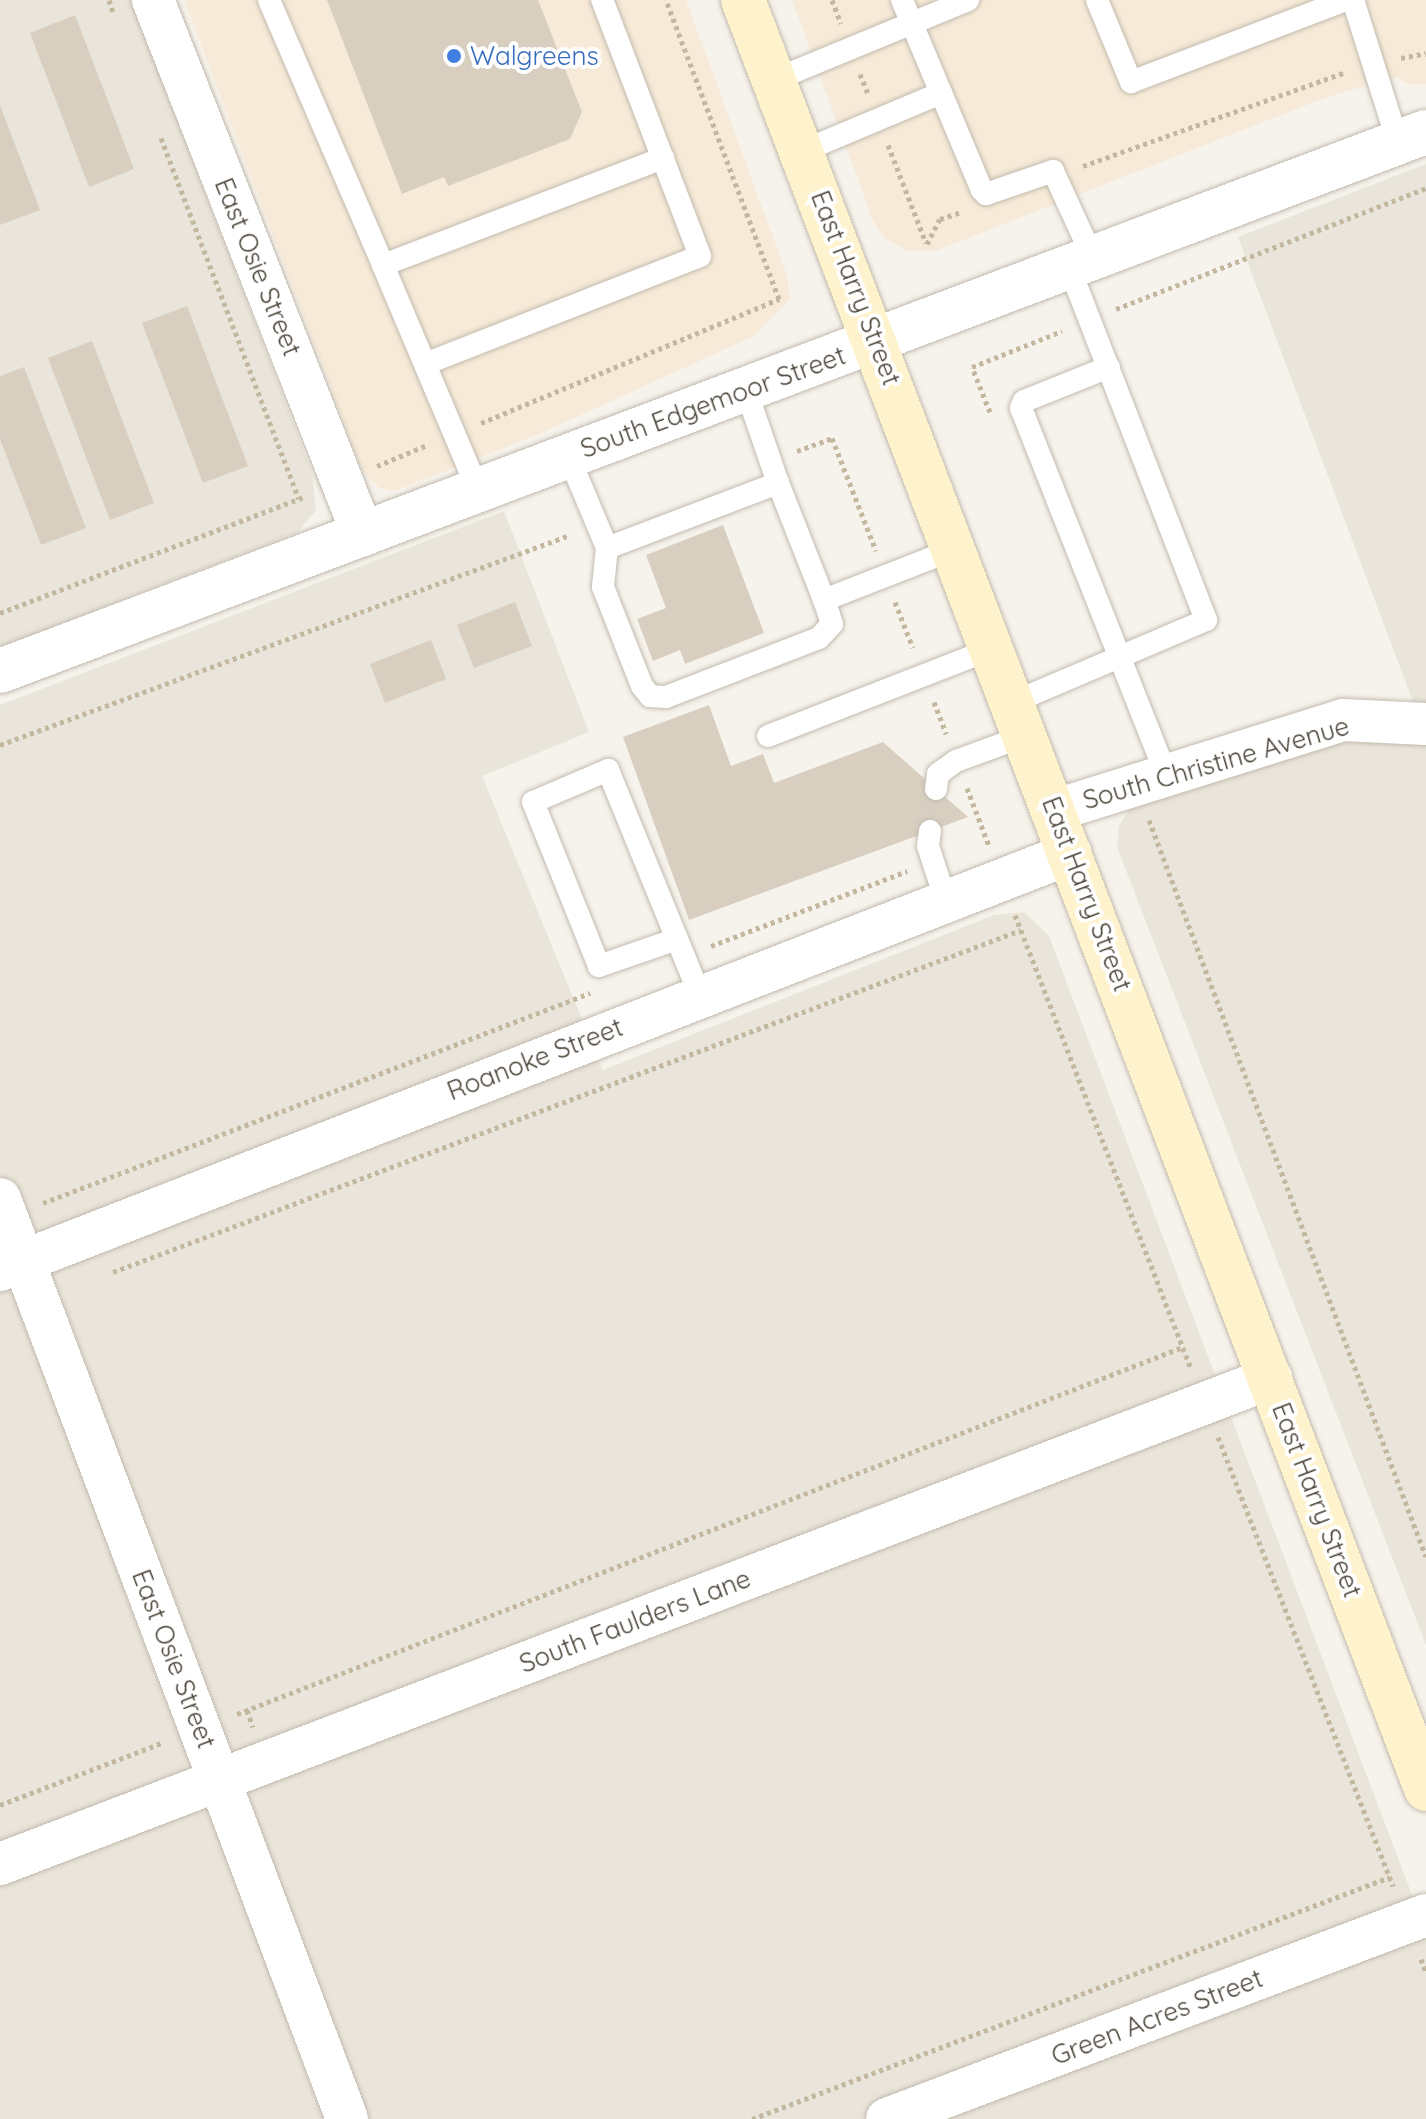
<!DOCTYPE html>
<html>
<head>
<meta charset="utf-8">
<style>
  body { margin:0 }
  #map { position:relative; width:1426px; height:2119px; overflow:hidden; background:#f6f3ec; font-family:Quicksand,sans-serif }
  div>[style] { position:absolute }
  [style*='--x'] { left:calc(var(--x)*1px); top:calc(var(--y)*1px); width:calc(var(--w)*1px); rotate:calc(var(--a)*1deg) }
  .residential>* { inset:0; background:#eae5da }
  .commercial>* { inset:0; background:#f7ead8 }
  .building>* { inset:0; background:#d8cfc1 }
  .path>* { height:5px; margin-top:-2.5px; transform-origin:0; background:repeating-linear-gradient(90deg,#c4b79f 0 4px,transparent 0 8px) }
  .roads { filter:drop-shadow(0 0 2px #c2bbae) drop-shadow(0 0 2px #c2bbae) }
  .service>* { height:22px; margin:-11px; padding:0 11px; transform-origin:11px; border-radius:11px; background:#fff }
  .minor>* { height:42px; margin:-21px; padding:0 21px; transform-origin:21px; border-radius:21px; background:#fff }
  .tertiary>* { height:44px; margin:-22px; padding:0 22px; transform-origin:22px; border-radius:22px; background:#fff }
  .secondary>* { height:44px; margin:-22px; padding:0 22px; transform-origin:22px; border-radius:22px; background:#fff3cd }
  .dots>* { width:22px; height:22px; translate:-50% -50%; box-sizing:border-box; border:4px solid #fff; border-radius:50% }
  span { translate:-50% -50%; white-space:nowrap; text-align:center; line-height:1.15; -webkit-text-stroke:8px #fff; paint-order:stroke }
  .shop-label { font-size:26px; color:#366cbe }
  .left { translate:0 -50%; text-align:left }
  .street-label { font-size:26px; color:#4b4439 }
</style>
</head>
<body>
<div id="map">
  <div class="residential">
    <div style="clip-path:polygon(0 0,131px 0,312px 472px,316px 510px,297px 533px,0 647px)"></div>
    <div style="clip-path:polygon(1426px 164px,1426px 736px,1238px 237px)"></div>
    <div style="clip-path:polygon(504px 511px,589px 732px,482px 776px,603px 1070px,994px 915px,1024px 912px,1049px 936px,1426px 1932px,1426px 2119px,0 2119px,0 705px)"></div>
    <div style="clip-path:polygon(1339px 737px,1426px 739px,1426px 1645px,1117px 847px,1119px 826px,1134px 802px)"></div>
  </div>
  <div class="commercial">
    <div style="clip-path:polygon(184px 0,686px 0,787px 275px,790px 299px,754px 336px,539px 434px,397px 490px,380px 489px,362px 470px)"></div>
    <div style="clip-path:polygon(792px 0,1426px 0,1426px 84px,1408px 84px,1396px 77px,1327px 97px,935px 251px,908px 251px,884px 238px,873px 221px)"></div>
  </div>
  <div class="building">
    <div style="clip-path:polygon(327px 0,538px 0,582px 112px,570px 139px,448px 186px,444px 177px,402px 194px)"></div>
    <div style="clip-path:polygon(75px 15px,134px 169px,89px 187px,30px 33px)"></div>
    <div style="clip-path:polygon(0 105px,40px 210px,0 225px)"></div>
    <div style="clip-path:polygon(187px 306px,248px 466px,203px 483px,142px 323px)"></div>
    <div style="clip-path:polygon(92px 341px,154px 503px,110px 520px,48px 358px)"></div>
    <div style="clip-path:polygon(24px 367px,86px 528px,41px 545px,0 439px,0 376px)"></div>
    <div style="clip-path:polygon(723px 525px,764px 633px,685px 664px,680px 650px,653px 661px,637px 619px,666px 608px,646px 555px)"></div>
    <div style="clip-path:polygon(515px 602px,532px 646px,474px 668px,457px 625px)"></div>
    <div style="clip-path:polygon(431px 640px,446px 679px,385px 703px,370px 664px)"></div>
    <div style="clip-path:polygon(709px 705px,731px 766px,763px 754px,774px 783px,883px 742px,968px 817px,689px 920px,623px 737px)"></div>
  </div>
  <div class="path">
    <div style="--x:109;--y:0;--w:13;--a:72"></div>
    <div style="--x:832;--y:0;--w:25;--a:69"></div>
    <div style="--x:1401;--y:58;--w:25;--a:-11"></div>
    <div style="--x:860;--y:74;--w:22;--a:68"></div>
    <div style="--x:161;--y:138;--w:386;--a:69.1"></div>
    <div style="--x:299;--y:499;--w:7;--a:-27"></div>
    <div style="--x:888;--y:145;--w:105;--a:68.8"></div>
    <div style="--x:1083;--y:166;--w:278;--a:-19.7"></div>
    <div style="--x:927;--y:244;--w:28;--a:-63"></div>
    <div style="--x:940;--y:219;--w:22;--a:-18"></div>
    <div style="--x:1116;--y:309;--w:333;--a:-21.3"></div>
    <div style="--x:990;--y:412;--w:48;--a:-111.8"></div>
    <div style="--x:972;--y:367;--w:97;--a:-21.8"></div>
    <div style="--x:481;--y:423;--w:323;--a:-22.6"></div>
    <div style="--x:779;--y:299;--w:320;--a:-110.7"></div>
    <div style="--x:797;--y:451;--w:37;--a:-20"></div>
    <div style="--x:832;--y:438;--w:121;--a:68.7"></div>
    <div style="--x:377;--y:466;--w:54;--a:-22.8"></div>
    <div style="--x:895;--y:602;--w:49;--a:68.6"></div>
    <div style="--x:0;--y:613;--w:320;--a:-20.9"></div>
    <div style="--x:934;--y:702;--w:34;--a:69"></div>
    <div style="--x:0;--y:745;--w:607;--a:-20.22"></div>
    <div style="--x:967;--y:788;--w:62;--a:69.2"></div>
    <div style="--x:1149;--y:820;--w:787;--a:69.4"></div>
    <div style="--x:1015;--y:915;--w:486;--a:68.8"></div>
    <div style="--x:711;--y:946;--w:210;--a:-20.9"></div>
    <div style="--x:43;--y:1203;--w:586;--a:-21"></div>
    <div style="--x:113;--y:1272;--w:970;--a:-20.64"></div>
    <div style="--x:1218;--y:1437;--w:482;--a:68.7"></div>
    <div style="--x:247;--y:1710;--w:18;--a:71"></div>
    <div style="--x:237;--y:1714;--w:1015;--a:-21.2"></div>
    <div style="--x:0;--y:1805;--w:176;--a:-21"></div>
    <div style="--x:1421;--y:1959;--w:15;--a:70"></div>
    <div style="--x:752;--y:2119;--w:682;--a:-20.77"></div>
  </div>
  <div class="roads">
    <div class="service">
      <div style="--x:269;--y:0;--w:288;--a:66.7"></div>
      <div style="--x:902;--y:0;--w:206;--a:67.2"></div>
      <div style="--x:982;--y:190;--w:6;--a:45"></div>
      <div style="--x:986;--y:194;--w:71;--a:-18.9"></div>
      <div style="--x:1053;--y:171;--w:98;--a:65.3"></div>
      <div style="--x:1097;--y:0;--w:89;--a:67.5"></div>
      <div style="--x:1131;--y:82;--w:230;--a:-20.9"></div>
      <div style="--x:1353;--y:0;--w:150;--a:72.5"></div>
      <div style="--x:774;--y:80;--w:210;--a:-22.4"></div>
      <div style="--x:803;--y:151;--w:150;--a:-22.8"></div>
      <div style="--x:425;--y:364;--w:295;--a:-21.4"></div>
      <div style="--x:700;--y:256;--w:274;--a:-110.9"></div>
      <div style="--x:1109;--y:367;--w:92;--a:158.2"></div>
      <div style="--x:1024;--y:401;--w:8;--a:113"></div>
      <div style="--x:1021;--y:408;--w:395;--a:68.4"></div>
      <div style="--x:568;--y:455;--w:101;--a:67.2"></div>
      <div style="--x:607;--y:548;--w:183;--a:-20.8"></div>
      <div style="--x:778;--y:483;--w:98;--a:-109"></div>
      <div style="--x:778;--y:483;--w:126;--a:68.5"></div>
      <div style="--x:478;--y:490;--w:244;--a:-112.9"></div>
      <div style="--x:383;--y:265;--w:300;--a:-20.9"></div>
      <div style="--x:607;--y:548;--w:39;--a:96"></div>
      <div style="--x:603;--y:587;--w:106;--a:68.5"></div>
      <div style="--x:642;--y:686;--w:13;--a:51"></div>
      <div style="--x:650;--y:696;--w:16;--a:4"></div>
      <div style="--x:666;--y:697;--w:164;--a:-21.1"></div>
      <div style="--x:819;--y:638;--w:19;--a:-47"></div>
      <div style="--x:832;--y:624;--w:25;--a:-108"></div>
      <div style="--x:824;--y:600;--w:141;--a:-21.3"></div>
      <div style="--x:1014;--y:702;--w:209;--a:-23.1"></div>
      <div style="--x:1206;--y:620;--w:376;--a:-111.2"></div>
      <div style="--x:768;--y:736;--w:243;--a:-21.3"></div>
      <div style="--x:936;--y:789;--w:15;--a:-82"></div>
      <div style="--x:938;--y:774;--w:22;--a:-36"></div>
      <div style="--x:956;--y:761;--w:76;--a:-20.1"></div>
      <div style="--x:930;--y:831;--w:15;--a:98"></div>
      <div style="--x:928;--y:846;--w:58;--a:71.9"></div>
      <div style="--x:677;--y:939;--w:83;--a:160.9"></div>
      <div style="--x:599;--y:966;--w:177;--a:-111.9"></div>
      <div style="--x:533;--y:802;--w:82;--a:-23.1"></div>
      <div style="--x:608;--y:770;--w:243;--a:67.8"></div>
    </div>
    <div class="minor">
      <div style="--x:153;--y:0;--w:575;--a:68.57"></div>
      <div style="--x:1056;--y:810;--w:301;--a:-17.4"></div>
      <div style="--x:1343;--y:720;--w:83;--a:2.8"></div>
      <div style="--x:0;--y:1199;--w:983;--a:69.33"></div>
      <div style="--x:0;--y:1270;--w:1149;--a:-21.27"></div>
      <div style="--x:0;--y:1864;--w:1361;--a:-20.93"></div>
      <div style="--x:887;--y:2119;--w:576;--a:-20.73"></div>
    </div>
    <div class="tertiary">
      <div style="--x:0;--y:671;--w:1524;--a:-20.71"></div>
    </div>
    <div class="secondary">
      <div style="--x:743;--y:0;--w:1915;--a:69.1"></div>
    </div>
  </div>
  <div class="dots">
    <div style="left:454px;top:56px;background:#3f7fe0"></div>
  </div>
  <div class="shop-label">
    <span class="left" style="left:470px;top:56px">Walgreens</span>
  </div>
  <div class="street-label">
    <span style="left:258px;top:267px;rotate:68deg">East Osie Street</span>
    <span style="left:856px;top:288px;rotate:69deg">East Harry Street</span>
    <span style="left:713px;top:402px;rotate:-20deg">South Edgemoor Street</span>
    <span style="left:1216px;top:763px;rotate:-16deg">South Christine Avenue</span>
    <span style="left:1087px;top:894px;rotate:69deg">East Harry Street</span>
    <span style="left:535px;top:1059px;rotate:-21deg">Roanoke Street</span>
    <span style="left:1317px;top:1500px;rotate:69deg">East Harry Street</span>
    <span style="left:635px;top:1621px;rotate:-21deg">South Faulders Lane</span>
    <span style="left:174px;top:1659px;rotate:69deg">East Osie Street</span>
    <span style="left:1157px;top:2017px;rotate:-21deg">Green Acres Street</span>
  </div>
</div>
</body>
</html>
